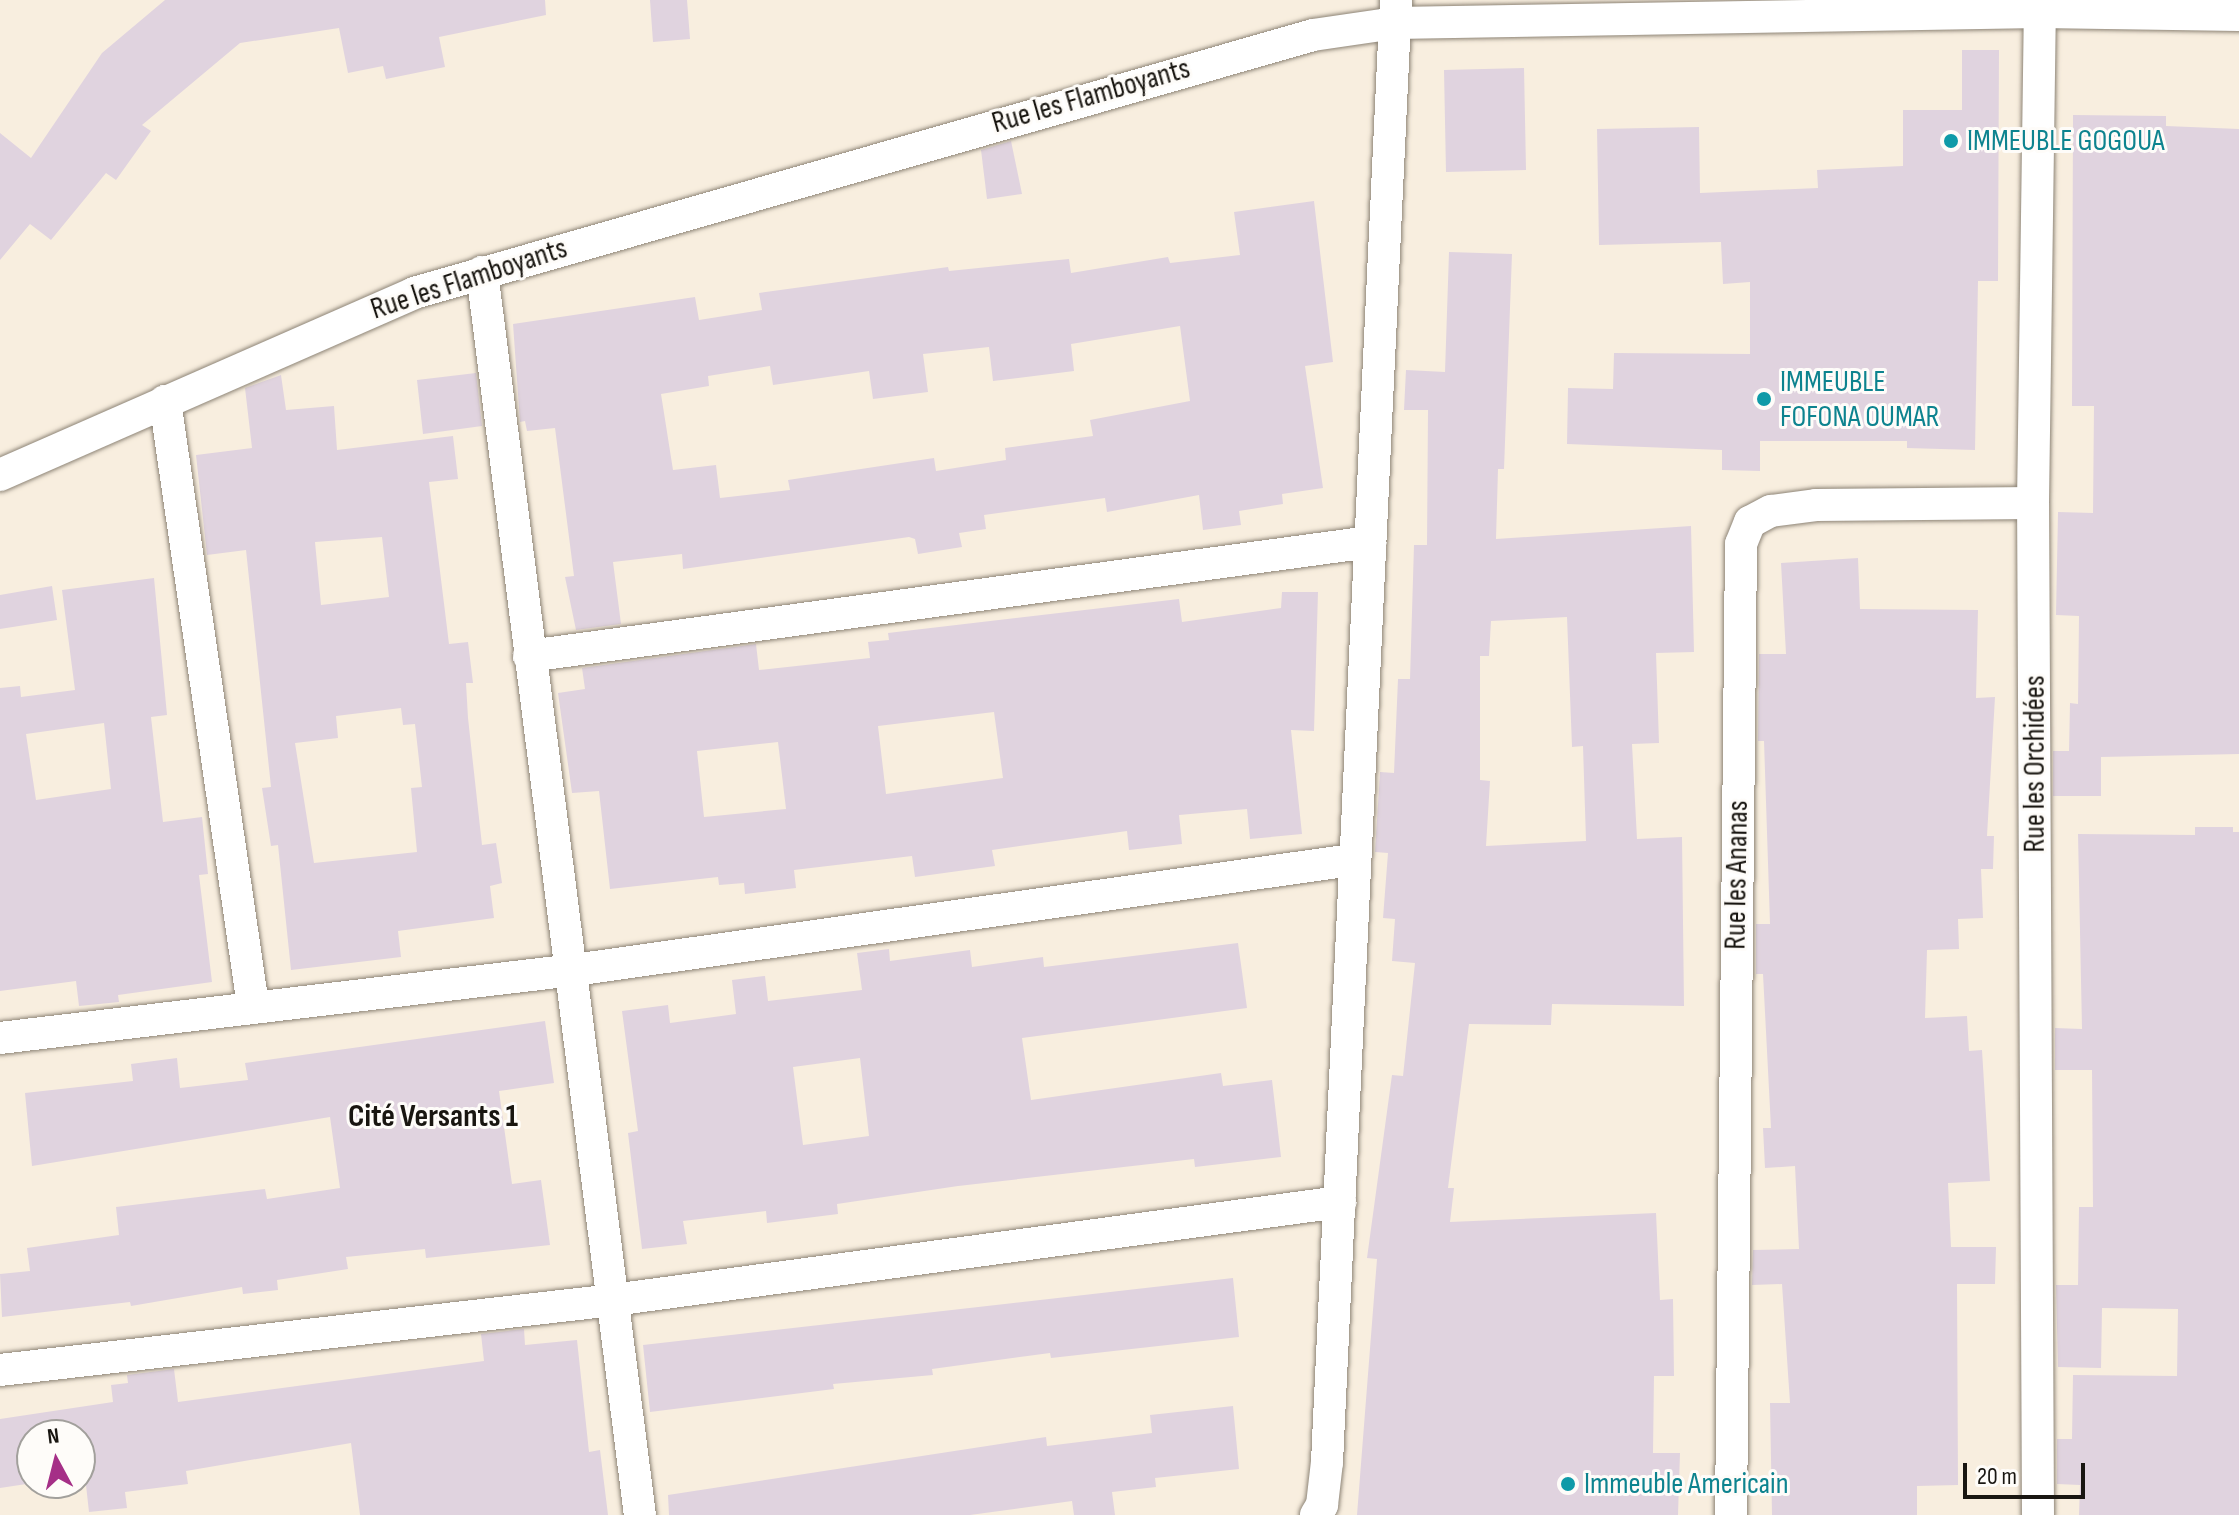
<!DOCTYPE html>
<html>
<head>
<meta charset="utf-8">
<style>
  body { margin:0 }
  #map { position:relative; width:2239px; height:1515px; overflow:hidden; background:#f8eedf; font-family:"Sofia Sans Condensed",sans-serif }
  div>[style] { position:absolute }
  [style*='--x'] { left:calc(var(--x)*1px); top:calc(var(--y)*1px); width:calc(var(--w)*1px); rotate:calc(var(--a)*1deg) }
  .building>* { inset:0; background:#e0d3df }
  .roads { filter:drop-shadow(0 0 2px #8d8476) drop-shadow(0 0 2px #8d8476) }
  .street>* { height:32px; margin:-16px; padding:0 16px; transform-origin:16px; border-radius:16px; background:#fff }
  .dots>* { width:22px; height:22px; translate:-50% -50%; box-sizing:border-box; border:4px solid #fefcf9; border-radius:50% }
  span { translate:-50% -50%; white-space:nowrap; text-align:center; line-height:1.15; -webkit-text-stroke:6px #fefcf9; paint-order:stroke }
  .street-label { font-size:30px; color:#191611 }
  .culture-label { font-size:30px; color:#0d838f }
  .left { translate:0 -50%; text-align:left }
  .neighbourhood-label { font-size:32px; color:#191611; font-weight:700 }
  .north { position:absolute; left:16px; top:1419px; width:80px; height:80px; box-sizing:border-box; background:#fefcf9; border:2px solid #a2a09c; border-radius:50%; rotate:353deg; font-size:22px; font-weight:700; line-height:32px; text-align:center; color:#191611 }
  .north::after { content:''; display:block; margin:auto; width:28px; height:36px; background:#a52f87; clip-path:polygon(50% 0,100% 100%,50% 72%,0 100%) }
  .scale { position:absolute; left:1963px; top:1463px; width:122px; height:36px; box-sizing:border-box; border:4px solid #191611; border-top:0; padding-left:10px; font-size:24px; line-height:28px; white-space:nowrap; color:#191611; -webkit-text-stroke:6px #fefcf9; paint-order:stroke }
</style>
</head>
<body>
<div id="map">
  <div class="building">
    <div style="clip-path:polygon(165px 0,545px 0,546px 15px,439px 37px,445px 67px,386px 79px,383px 66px,348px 73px,339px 28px,240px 43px,142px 125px,151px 131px,116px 180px,106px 173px,51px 240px,30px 224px,0 260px,0 133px,31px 158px,102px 53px)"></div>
    <div style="clip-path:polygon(650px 0,687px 0,690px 39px,653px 42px)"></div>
    <div style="clip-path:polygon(1962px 50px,1999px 50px,1998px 281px,1978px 281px,1975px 450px,1907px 448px,1907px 441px,1760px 441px,1760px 471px,1722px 470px,1722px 450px,1567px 444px,1568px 388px,1613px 389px,1614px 353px,1750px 354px,1750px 282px,1723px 284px,1721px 242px,1599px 245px,1597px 129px,1699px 127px,1700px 193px,1818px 188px,1817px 170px,1903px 166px,1903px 110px,1962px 110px)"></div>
    <div style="clip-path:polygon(1524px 68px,1526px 170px,1446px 172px,1444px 70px)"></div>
    <div style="clip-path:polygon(2073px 115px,2166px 116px,2166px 126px,2239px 129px,2239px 754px,2101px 757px,2101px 796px,2053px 796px,2053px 751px,2069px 751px,2070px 703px,2078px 704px,2079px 616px,2056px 615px,2058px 512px,2093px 513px,2094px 406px,2072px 406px)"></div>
    <div style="clip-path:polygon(1011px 141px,1022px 194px,987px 199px,981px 150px)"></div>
    <div style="clip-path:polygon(evenodd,1314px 201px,1333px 362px,1305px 366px,1323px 488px,1282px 494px,1283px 504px,1239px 511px,1241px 525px,1203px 530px,1199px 495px,1107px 512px,1105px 498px,984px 515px,986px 529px,959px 533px,962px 547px,918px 554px,915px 539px,909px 537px,683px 569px,682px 554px,613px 562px,621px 624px,576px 630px,565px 577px,574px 576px,555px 428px,527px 431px,525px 421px,520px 422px,513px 324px,695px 297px,699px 320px,762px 310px,759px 293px,948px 267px,949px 271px,1069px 259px,1071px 273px,1168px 257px,1170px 263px,1240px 255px,1234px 212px,1314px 201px,1180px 326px,1190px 401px,1090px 420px,1093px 436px,1005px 448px,1006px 460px,936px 471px,934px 458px,788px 480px,790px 490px,720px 498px,716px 465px,673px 470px,661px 394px,709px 386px,708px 376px,770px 366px,773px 385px,869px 371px,873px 399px,928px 392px,923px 354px,989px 347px,993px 381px,1074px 371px,1071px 344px,1180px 326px)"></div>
    <div style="clip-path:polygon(evenodd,1449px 252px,1512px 254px,1504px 469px,1498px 469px,1496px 539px,1691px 526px,1694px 652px,1656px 653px,1659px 743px,1632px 744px,1637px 839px,1682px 837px,1684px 1006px,1552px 1004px,1551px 1025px,1469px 1024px,1448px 1188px,1454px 1188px,1450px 1222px,1656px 1213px,1660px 1300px,1673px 1299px,1674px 1376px,1654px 1376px,1653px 1453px,1680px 1453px,1678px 1515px,1357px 1515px,1377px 1259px,1367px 1258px,1392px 1075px,1403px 1076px,1415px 963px,1392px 961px,1395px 919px,1383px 918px,1388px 853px,1375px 852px,1380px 772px,1394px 773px,1398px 679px,1410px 679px,1414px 545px,1427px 545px,1428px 410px,1404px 410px,1406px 370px,1445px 372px,1449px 252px,1567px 617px,1572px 747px,1583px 746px,1586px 841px,1486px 846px,1490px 781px,1480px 780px,1480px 656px,1489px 656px,1491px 621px,1567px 617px)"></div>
    <div style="clip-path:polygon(476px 373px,482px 426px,423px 434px,417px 380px)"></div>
    <div style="clip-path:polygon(evenodd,281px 375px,286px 410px,334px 406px,337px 450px,453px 436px,458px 479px,429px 482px,449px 644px,468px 642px,473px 683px,466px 683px,468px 718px,482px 845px,496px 843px,502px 883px,490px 886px,494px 918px,398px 931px,401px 957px,291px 970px,278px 845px,271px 846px,262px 788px,271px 787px,246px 550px,207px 555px,196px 455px,252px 448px,245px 388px,281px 375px,382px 537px,389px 597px,321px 605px,315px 542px,382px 537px,281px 375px,401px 708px,403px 725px,415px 724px,422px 787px,411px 788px,417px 852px,314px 863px,295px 743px,338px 738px,336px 716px,401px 708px)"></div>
    <div style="clip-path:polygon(1858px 558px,1860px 609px,1978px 610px,1976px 698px,1995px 697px,1987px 836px,1994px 836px,1993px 869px,1981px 869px,1983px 918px,1958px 919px,1959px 949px,1927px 950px,1925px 1018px,1967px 1016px,1969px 1051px,1982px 1050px,1990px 1181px,1948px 1183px,1951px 1247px,1996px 1247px,1995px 1284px,1957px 1284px,1958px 1485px,1917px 1486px,1917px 1515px,1772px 1515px,1770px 1403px,1790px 1403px,1782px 1284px,1752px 1285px,1753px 1250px,1799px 1249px,1795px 1166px,1765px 1168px,1763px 1128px,1771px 1128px,1763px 974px,1756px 974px,1756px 924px,1770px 924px,1764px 741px,1758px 741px,1759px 654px,1786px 654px,1781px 563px)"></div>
    <div style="clip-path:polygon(evenodd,154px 578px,167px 715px,151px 717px,163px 822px,202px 817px,208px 874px,199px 875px,212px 982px,118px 995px,119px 1002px,79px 1006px,76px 981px,0 991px,0 688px,20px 686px,21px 697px,75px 690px,62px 590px,154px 578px,104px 723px,111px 789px,36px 800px,26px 734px,104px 723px)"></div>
    <div style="clip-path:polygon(52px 586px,57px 620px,0 629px,0 595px)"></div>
    <div style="clip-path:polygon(evenodd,1282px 592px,1318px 592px,1314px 731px,1291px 730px,1302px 834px,1250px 839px,1247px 809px,1179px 815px,1182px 844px,1129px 850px,1127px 831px,992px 850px,995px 866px,915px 877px,912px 856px,794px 870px,796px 888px,745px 894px,744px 883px,719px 885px,718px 877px,610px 889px,599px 791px,572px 793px,558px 693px,585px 689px,582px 668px,756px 644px,759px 670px,870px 658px,868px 642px,889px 640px,888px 633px,1179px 599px,1182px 622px,1281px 608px,1282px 592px,994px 712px,1003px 778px,886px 794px,878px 726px,994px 712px,1282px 592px,778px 742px,786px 809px,704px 817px,697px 751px,778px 742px)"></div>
    <div style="clip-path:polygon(2195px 827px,2233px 827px,2233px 832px,2239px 832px,2239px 1515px,2079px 1515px,2080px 1485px,2057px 1484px,2057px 1439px,2072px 1439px,2073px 1375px,2177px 1376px,2178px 1309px,2102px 1308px,2101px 1368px,2058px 1367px,2056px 1285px,2078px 1285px,2079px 1207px,2093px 1207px,2092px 1070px,2055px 1070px,2055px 1028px,2082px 1029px,2078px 834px,2195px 835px)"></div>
    <div style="clip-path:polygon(evenodd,1238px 943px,1247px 1008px,1022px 1038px,1031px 1100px,1221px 1073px,1223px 1086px,1272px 1080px,1281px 1157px,1195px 1167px,1194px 1159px,958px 1186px,837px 1204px,838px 1214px,767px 1223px,766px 1211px,683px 1221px,687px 1244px,642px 1249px,628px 1133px,638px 1131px,622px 1011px,668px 1005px,670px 1023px,736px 1014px,732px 980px,765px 976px,768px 1001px,862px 990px,857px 953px,889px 949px,890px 961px,970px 950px,972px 967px,1043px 957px,1044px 967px,1238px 943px,860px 1058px,869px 1136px,803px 1145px,793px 1067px,860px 1058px)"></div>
    <div style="clip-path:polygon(545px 1021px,554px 1083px,499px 1091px,512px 1184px,541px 1180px,550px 1245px,426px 1258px,425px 1249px,346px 1257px,348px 1269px,277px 1280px,278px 1290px,243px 1294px,242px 1287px,131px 1306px,130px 1302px,2px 1317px,0 1274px,30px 1271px,27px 1248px,119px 1235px,116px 1207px,265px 1189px,267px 1199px,340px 1188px,330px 1117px,32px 1166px,25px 1093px,133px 1081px,131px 1064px,177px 1058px,180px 1088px,248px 1080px,245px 1063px)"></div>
    <div style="clip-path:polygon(1233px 1278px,1239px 1337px,1051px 1358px,1050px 1353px,932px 1369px,933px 1375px,833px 1384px,834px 1389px,650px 1412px,643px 1345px)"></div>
    <div style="clip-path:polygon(524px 1329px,525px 1345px,577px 1340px,589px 1452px,600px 1450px,608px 1515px,360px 1515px,351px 1443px,186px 1471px,188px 1484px,125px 1492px,127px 1508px,89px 1512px,85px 1476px,80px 1477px,80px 1435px,32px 1435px,33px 1483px,0 1488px,0 1419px,113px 1402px,111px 1385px,128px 1383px,127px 1375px,174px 1369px,178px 1402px,484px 1361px,481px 1334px)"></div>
    <div style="clip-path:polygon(1233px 1406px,1239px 1469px,1155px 1478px,1156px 1487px,1112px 1492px,1115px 1515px,1074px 1515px,1072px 1501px,970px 1515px,669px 1515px,668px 1495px,1046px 1437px,1047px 1446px,1152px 1433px,1150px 1415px)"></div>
  </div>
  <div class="roads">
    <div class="street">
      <div style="--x:482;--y:272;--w:1253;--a:82.76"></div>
      <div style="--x:165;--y:401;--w:611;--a:81.72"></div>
      <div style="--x:0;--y:475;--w:452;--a:-23.7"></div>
      <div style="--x:414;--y:293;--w:935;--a:-16.01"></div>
      <div style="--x:1313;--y:35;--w:83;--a:-8.3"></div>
      <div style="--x:1395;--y:23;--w:645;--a:-0.98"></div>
      <div style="--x:2040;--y:12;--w:199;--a:0.9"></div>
      <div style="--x:529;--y:656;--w:849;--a:-7.72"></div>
      <div style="--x:0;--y:1038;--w:578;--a:-6.76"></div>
      <div style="--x:574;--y:970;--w:786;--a:-8.05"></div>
      <div style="--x:0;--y:1370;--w:617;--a:-6.51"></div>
      <div style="--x:613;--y:1300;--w:734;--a:-7.68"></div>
      <div style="--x:1316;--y:1515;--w:12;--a:-59"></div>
      <div style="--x:1322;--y:1505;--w:43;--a:-83.4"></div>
      <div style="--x:1327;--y:1462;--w:1464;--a:-87.3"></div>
      <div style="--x:1731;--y:1515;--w:971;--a:-89.41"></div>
      <div style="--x:1741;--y:544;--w:24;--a:-68"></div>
      <div style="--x:1750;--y:522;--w:24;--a:-28"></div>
      <div style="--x:1771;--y:511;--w:45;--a:-7.6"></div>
      <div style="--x:1816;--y:505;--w:217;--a:-0.5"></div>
      <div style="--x:2038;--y:1515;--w:1012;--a:-90.28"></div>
      <div style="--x:2033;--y:503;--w:491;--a:-89.2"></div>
    </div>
  </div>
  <div class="dots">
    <div style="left:1951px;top:141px;background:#0f9aa8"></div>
    <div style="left:1764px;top:399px;background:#0f9aa8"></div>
    <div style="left:1568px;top:1484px;background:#0f9aa8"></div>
  </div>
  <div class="street-label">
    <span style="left:1091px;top:96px;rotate:-16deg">Rue les Flamboyants</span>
    <span style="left:469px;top:279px;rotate:-18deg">Rue les Flamboyants</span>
    <span style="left:2035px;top:764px;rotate:-90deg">Rue les Orchidées</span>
    <span style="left:1737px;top:875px;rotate:-89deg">Rue les Ananas</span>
  </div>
  <div class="culture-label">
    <span class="left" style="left:1967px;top:141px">IMMEUBLE GOGOUA</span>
    <span class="left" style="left:1780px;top:399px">IMMEUBLE<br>FOFONA OUMAR</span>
    <span class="left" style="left:1584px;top:1484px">Immeuble Americain</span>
  </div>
  <div class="neighbourhood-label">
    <span style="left:433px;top:1117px">Cité Versants 1</span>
  </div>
  <div class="north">N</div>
  <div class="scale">20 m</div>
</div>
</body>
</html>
